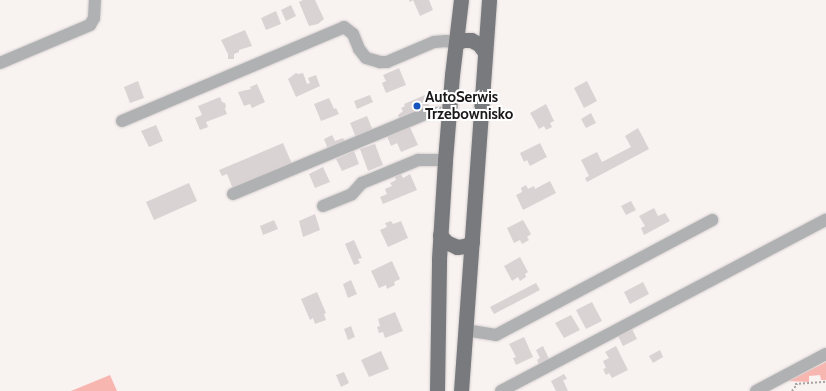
<!DOCTYPE html>
<html>
<head>
<meta charset="utf-8">
<style>
  body { margin:0 }
  #map { position:relative; width:826px; height:391px; overflow:hidden; background:#f8f2f1; font-family:Cabin,sans-serif }
  div>[style] { position:absolute }
  [style*='--x'] { left:calc(var(--x)*1px); top:calc(var(--y)*1px); width:calc(var(--w)*1px); rotate:calc(var(--a)*1deg) }
  .green>* { inset:0; background:#f8b6b0 }
  .building>* { inset:0; background:#dad3d3 }
  .path>* { height:2px; margin-top:-1px; transform-origin:0; background:repeating-linear-gradient(90deg,#a7a3a2 0 2px,transparent 0 4px) }
  .roads { filter:drop-shadow(0 0 1px #d5cfce) drop-shadow(0 0 1px #d5cfce) }
  .minor>* { height:12px; margin:-6px; padding:0 6px; transform-origin:6px; border-radius:6px; background:#b0b1b3 }
  .major>* { height:15px; margin:-7.5px; padding:0 7.5px; transform-origin:7.5px; border-radius:7.5px; background:#787a7d }
  .dots>* { width:11px; height:11px; translate:-50% -50%; box-sizing:border-box; border:2px solid #fff; border-radius:50% }
  span { translate:-50% -50%; white-space:nowrap; text-align:center; line-height:1.15; -webkit-text-stroke:4px #fff; paint-order:stroke }
  .poi-label { font-size:15px; color:#1b1919; font-weight:700 }
  .left { translate:0 -50%; text-align:left }
</style>
</head>
<body>
<div id="map">
  <div class="green">
    <div style="clip-path:polygon(826px 362px,826px 380px,821px 380px,820px 375px,809px 376px,809px 382px,788px 381px)"></div>
    <div style="clip-path:polygon(110px 375px,117px 391px,71px 391px)"></div>
  </div>
  <div class="building">
    <div style="clip-path:polygon(303px 0,315px 0,324px 19px,318px 24px,309px 26px,299px 2px)"></div>
    <div style="clip-path:polygon(409px 0,429px 0,433px 10px,420px 16px,413px 0,410px 2px)"></div>
    <div style="clip-path:polygon(291px 5px,296px 16px,286px 21px,281px 10px)"></div>
    <div style="clip-path:polygon(276px 11px,281px 24px,266px 30px,261px 18px)"></div>
    <div style="clip-path:polygon(245px 30px,252px 46px,239px 50px,239px 52px,234px 54px,234px 59px,228px 59px,228px 54px,221px 40px)"></div>
    <div style="clip-path:polygon(399px 68px,406px 85px,386px 93px,382px 83px,386px 81px,383px 75px)"></div>
    <div style="clip-path:polygon(296px 73px,298px 74px,303px 73px,307px 84px,310px 83px,308px 78px,316px 75px,320px 86px,296px 97px,288px 79px)"></div>
    <div style="clip-path:polygon(138px 81px,144px 98px,130px 103px,124px 87px)"></div>
    <div style="clip-path:polygon(587px 81px,597px 101px,584px 108px,574px 88px)"></div>
    <div style="clip-path:polygon(257px 84px,265px 102px,252px 108px,250px 104px,244px 106px,238px 92px,251px 89px,250px 87px)"></div>
    <div style="clip-path:polygon(370px 95px,373px 102px,357px 109px,354px 101px)"></div>
    <div style="clip-path:polygon(425px 95px,430px 107px,400px 120px,398px 115px,403px 111px,401px 108px,405px 106px,404px 104px)"></div>
    <div style="clip-path:polygon(220px 97px,222px 102px,225px 103px,226px 106px,225px 109px,227px 114px,206px 122px,208px 127px,200px 130px,195px 118px,202px 115px,198px 106px)"></div>
    <div style="clip-path:polygon(329px 98px,334px 109px,336px 108px,339px 114px,321px 121px,314px 104px)"></div>
    <div style="clip-path:polygon(546px 104px,554px 121px,550px 123px,552px 127px,546px 130px,544px 126px,539px 129px,530px 113px)"></div>
    <div style="clip-path:polygon(591px 113px,596px 123px,586px 128px,581px 119px)"></div>
    <div style="clip-path:polygon(367px 116px,374px 133px,357px 140px,350px 123px)"></div>
    <div style="clip-path:polygon(156px 125px,163px 141px,149px 147px,141px 131px)"></div>
    <div style="clip-path:polygon(410px 127px,418px 145px,401px 152px,397px 143px,391px 146px,387px 136px)"></div>
    <div style="clip-path:polygon(638px 128px,649px 149px,587px 182px,585px 178px,589px 176px,581px 160px,597px 152px,602px 162px,631px 147px,625px 136px)"></div>
    <div style="clip-path:polygon(332px 135px,335px 141px,343px 138px,345px 142px,328px 149px,324px 139px)"></div>
    <div style="clip-path:polygon(283px 143px,292px 164px,233px 189px,227px 174px,222px 176px,219px 170px)"></div>
    <div style="clip-path:polygon(540px 143px,547px 157px,530px 166px,527px 160px,524px 162px,520px 153px)"></div>
    <div style="clip-path:polygon(375px 144px,383px 165px,368px 171px,360px 149px)"></div>
    <div style="clip-path:polygon(354px 151px,359px 164px,342px 171px,336px 159px)"></div>
    <div style="clip-path:polygon(323px 167px,330px 182px,315px 188px,309px 174px)"></div>
    <div style="clip-path:polygon(401px 174px,403px 178px,410px 174px,417px 190px,383px 204px,380px 197px,387px 194px,385px 189px,392px 186px,390px 183px,396px 180px,395px 177px)"></div>
    <div style="clip-path:polygon(550px 181px,556px 193px,523px 210px,516px 195px,522px 192px,521px 188px,526px 185px,528px 189px,534px 186px,535px 189px)"></div>
    <div style="clip-path:polygon(189px 183px,197px 201px,154px 220px,146px 202px)"></div>
    <div style="clip-path:polygon(631px 201px,636px 210px,626px 215px,621px 206px)"></div>
    <div style="clip-path:polygon(654px 208px,658px 216px,665px 213px,670px 221px,644px 235px,641px 228px,645px 226px,639px 216px)"></div>
    <div style="clip-path:polygon(315px 214px,320px 230px,303px 237px,299px 221px)"></div>
    <div style="clip-path:polygon(274px 220px,278px 229px,263px 235px,260px 226px)"></div>
    <div style="clip-path:polygon(523px 220px,531px 234px,527px 237px,529px 240px,522px 244px,520px 240px,514px 243px,507px 228px)"></div>
    <div style="clip-path:polygon(391px 221px,393px 224px,401px 221px,408px 238px,388px 247px,380px 230px,387px 227px,385px 223px)"></div>
    <div style="clip-path:polygon(354px 240px,362px 258px,358px 259px,360px 263px,354px 265px,345px 244px)"></div>
    <div style="clip-path:polygon(520px 257px,528px 272px,525px 274px,526px 277px,520px 281px,518px 277px,512px 281px,504px 266px)"></div>
    <div style="clip-path:polygon(392px 261px,400px 279px,394px 282px,395px 285px,387px 289px,386px 285px,379px 288px,371px 271px)"></div>
    <div style="clip-path:polygon(351px 280px,357px 294px,348px 298px,343px 284px)"></div>
    <div style="clip-path:polygon(643px 282px,649px 294px,630px 304px,624px 292px)"></div>
    <div style="clip-path:polygon(536px 283px,540px 290px,494px 314px,490px 307px)"></div>
    <div style="clip-path:polygon(317px 292px,326px 313px,324px 314px,326px 320px,315px 324px,313px 318px,310px 320px,301px 299px)"></div>
    <div style="clip-path:polygon(592px 302px,602px 321px,586px 329px,576px 310px)"></div>
    <div style="clip-path:polygon(395px 312px,403px 331px,385px 338px,383px 332px,379px 333px,377px 327px,380px 326px,378px 319px)"></div>
    <div style="clip-path:polygon(571px 315px,580px 330px,564px 338px,555px 323px)"></div>
    <div style="clip-path:polygon(351px 326px,355px 337px,348px 340px,344px 329px)"></div>
    <div style="clip-path:polygon(632px 329px,637px 339px,623px 346px,618px 336px)"></div>
    <div style="clip-path:polygon(524px 337px,533px 357px,516px 365px,513px 358px,516px 357px,509px 344px)"></div>
    <div style="clip-path:polygon(543px 346px,550px 361px,540px 366px,537px 360px,540px 358px,536px 350px)"></div>
    <div style="clip-path:polygon(616px 346px,628px 370px,612px 378px,609px 373px,606px 375px,603px 369px,606px 368px,603px 361px,609px 358px,605px 352px)"></div>
    <div style="clip-path:polygon(660px 350px,663px 357px,653px 363px,649px 356px)"></div>
    <div style="clip-path:polygon(381px 351px,389px 369px,369px 377px,361px 360px)"></div>
    <div style="clip-path:polygon(344px 372px,349px 383px,341px 387px,336px 375px)"></div>
    <div style="clip-path:polygon(564px 374px,567px 379px,563px 380px,568px 391px,556px 391px,551px 381px)"></div>
  </div>
  <div class="path">
    <div style="--x:795;--y:384;--w:31;--a:-4"></div>
    <div style="--x:792;--y:391;--w:9;--a:-54"></div>
  </div>
  <div class="roads">
    <div class="minor">
      <div style="--x:0;--y:63;--w:98;--a:-22.9"></div>
      <div style="--x:90;--y:25;--w:8;--a:-60"></div>
      <div style="--x:94;--y:18;--w:18;--a:-87"></div>
      <div style="--x:122;--y:121;--w:241;--a:-22.9"></div>
      <div style="--x:344;--y:27;--w:11;--a:38"></div>
      <div style="--x:353;--y:34;--w:16;--a:68"></div>
      <div style="--x:359;--y:49;--w:11;--a:52"></div>
      <div style="--x:366;--y:58;--w:15;--a:16"></div>
      <div style="--x:380;--y:62;--w:7;--a:0"></div>
      <div style="--x:387;--y:62;--w:51;--a:-23.1"></div>
      <div style="--x:434;--y:42;--w:12;--a:-5"></div>
      <div style="--x:446;--y:41;--w:10;--a:11"></div>
      <div style="--x:233;--y:194;--w:211;--a:-22.6"></div>
      <div style="--x:428;--y:113;--w:20;--a:0"></div>
      <div style="--x:323;--y:206;--w:31;--a:-22"></div>
      <div style="--x:352;--y:194;--w:15;--a:-48"></div>
      <div style="--x:362;--y:183;--w:61;--a:-22.3"></div>
      <div style="--x:418;--y:160;--w:27;--a:0"></div>
      <div style="--x:465;--y:330;--w:31;--a:9"></div>
      <div style="--x:496;--y:335;--w:245;--a:-28"></div>
      <div style="--x:501;--y:391;--w:367;--a:-27.8"></div>
      <div style="--x:756;--y:391;--w:79;--a:-27.9"></div>
    </div>
    <div class="major">
      <div style="--x:456;--y:43;--w:8;--a:-23"></div>
      <div style="--x:463;--y:40;--w:8;--a:0"></div>
      <div style="--x:471;--y:40;--w:9;--a:27"></div>
      <div style="--x:479;--y:44;--w:9;--a:54"></div>
      <div style="--x:440;--y:235;--w:9;--a:49"></div>
      <div style="--x:446;--y:242;--w:12;--a:24"></div>
      <div style="--x:457;--y:247;--w:8;--a:-7"></div>
      <div style="--x:465;--y:246;--w:8;--a:-30"></div>
      <div style="--x:437;--y:391;--w:132;--a:-89.1"></div>
      <div style="--x:439;--y:259;--w:99;--a:-86.5"></div>
      <div style="--x:445;--y:160;--w:85;--a:-85.3"></div>
      <div style="--x:452;--y:75;--w:76;--a:-83.2"></div>
      <div style="--x:461;--y:391;--w:392;--a:-85.9"></div>
    </div>
  </div>
  <div class="dots">
    <div style="left:417px;top:106px;background:#1553be"></div>
  </div>
  <div class="poi-label">
    <span class="left" style="left:425px;top:106px">AutoSerwis<br>Trzebownisko</span>
  </div>
</div>
</body>
</html>
